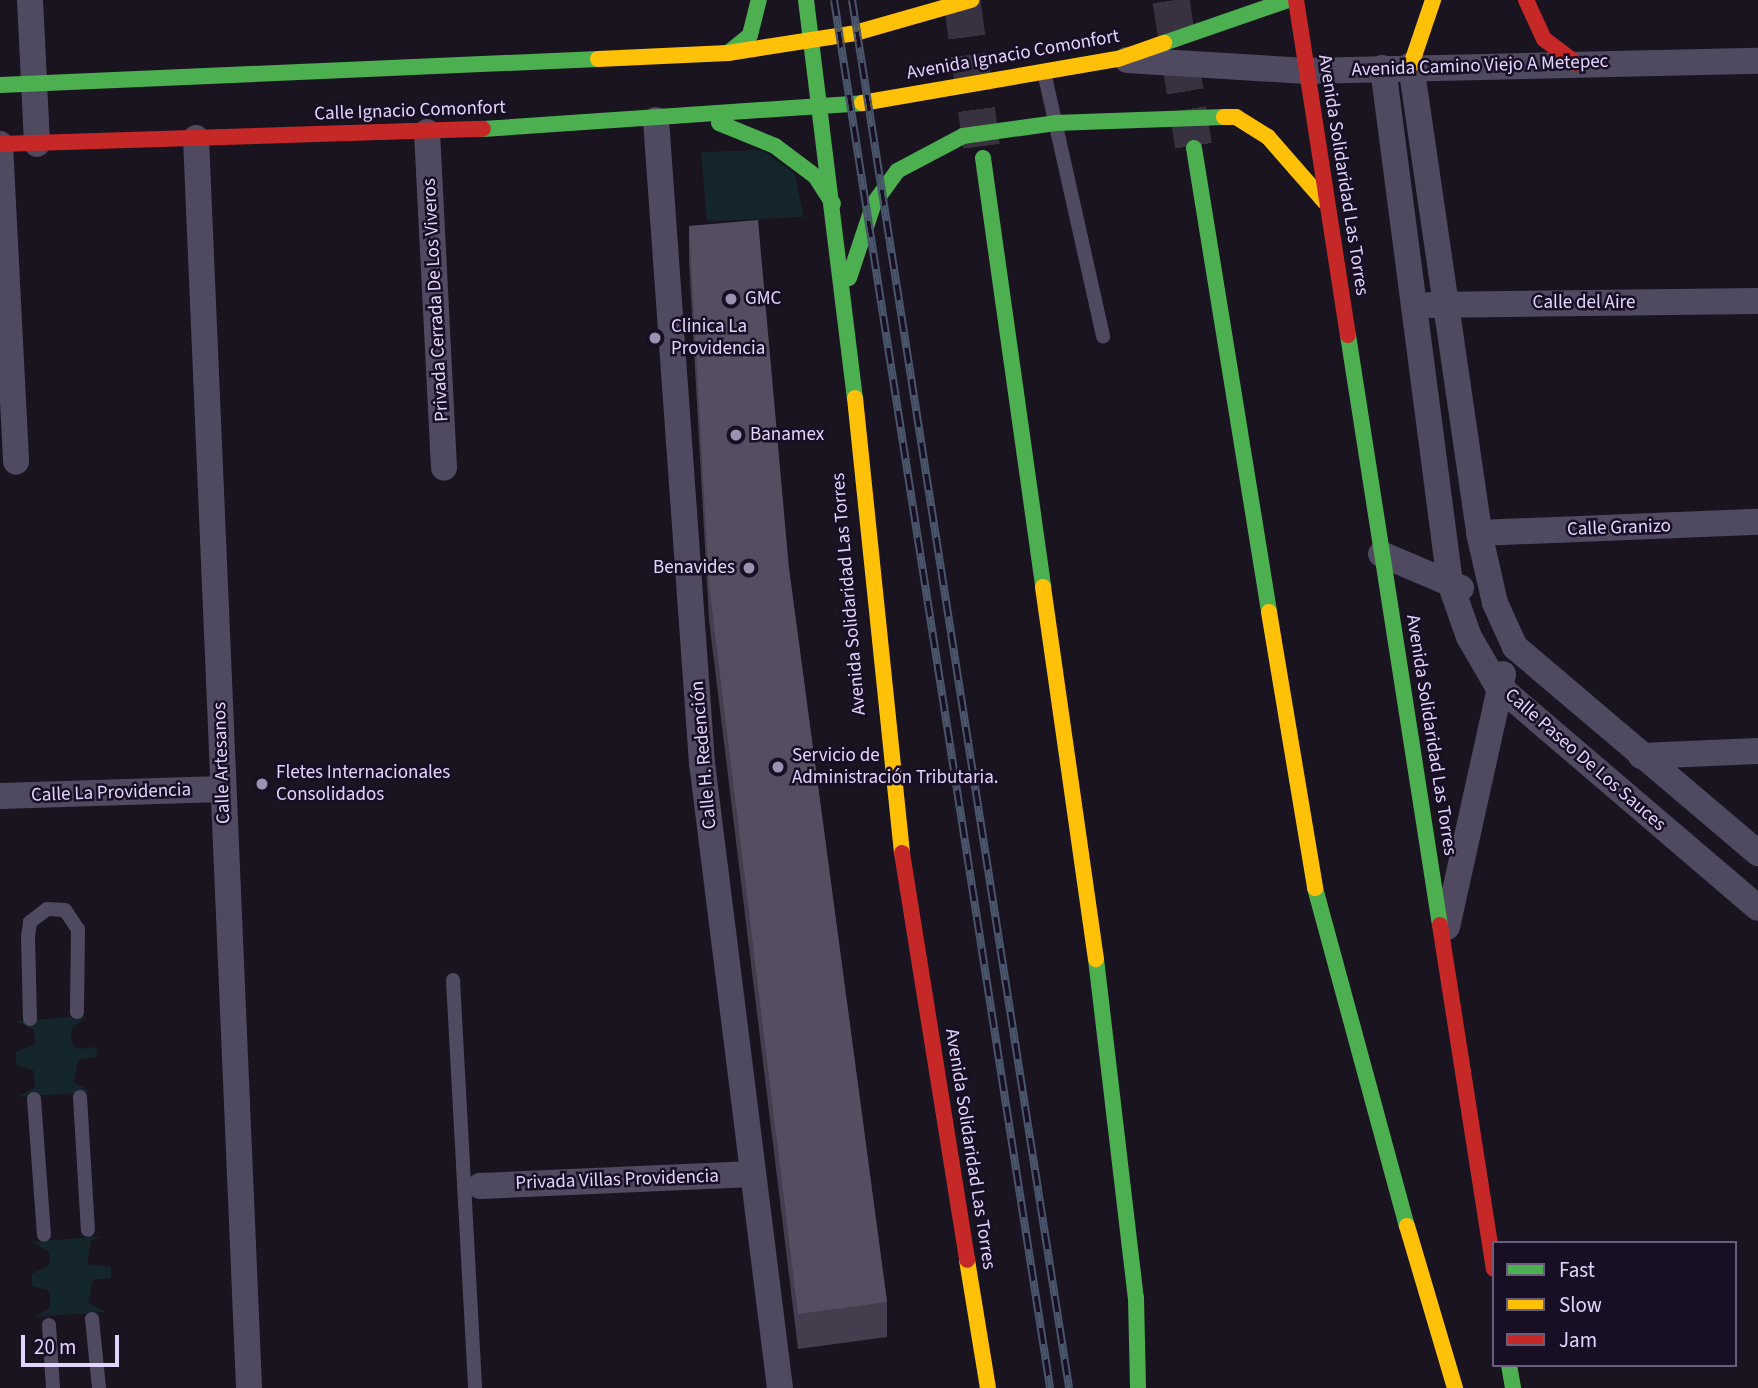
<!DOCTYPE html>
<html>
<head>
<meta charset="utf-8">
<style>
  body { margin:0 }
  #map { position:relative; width:1758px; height:1388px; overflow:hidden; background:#19141f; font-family:"Source Sans 3",sans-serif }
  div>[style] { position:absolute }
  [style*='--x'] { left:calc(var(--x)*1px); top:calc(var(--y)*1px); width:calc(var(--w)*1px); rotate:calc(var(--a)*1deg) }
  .green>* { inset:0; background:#14252b }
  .secondary-tunnel>* { height:37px; margin-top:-18.5px; transform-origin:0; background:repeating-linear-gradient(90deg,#373140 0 37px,transparent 0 55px) }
  .lane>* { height:14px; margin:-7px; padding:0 7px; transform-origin:7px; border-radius:7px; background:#504a60 }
  .street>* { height:26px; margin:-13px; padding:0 13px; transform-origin:13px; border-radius:13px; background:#504a60 }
  .fast>* { height:16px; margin:-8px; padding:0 8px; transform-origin:8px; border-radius:8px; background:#4caf50 }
  .slow>* { height:16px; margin:-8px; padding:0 8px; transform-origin:8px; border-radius:8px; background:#ffc107 }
  .jam>* { height:16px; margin:-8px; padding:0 8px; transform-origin:8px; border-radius:8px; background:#c62828 }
  .rail>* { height:8px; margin-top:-4px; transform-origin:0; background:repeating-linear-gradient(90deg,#180f24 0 16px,#49556a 0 32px); box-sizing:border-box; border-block:2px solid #49556a }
  .wall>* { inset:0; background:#443d4e }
  .building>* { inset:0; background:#554e61 }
  .dots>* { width:19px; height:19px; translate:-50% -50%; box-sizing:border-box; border:4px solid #180f24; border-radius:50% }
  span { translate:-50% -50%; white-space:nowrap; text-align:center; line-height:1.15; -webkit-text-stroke:5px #180f24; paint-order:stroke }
  .street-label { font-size:19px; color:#e3d4fd }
  .poi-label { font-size:19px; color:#e3d4fd }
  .left { translate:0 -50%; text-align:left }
  .right { translate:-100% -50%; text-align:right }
  .legend { position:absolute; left:1492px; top:1241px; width:245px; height:126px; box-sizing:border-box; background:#180f24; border:2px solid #695e7b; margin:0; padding:9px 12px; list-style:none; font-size:21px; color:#e3d4fd }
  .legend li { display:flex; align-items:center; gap:14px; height:35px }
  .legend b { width:35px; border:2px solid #695e7b }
  .scale { position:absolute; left:21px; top:1335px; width:98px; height:32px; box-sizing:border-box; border:4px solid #e3d4fd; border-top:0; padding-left:9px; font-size:21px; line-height:24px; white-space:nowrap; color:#e3d4fd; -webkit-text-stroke:5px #180f24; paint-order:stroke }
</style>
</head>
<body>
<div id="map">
  <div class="green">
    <div style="clip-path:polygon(762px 150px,794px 173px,804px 217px,707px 221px,701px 152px)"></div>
    <div style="clip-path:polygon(87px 1016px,71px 1030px,72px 1043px,78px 1049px,96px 1047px,97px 1057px,78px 1060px,74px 1082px,91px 1092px,18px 1097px,35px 1087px,34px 1071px,16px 1065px,16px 1052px,35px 1044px,34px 1030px,16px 1021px)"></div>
    <div style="clip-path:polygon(102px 1236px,91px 1241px,87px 1264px,111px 1267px,111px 1278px,93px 1280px,88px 1303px,107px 1312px,33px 1317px,50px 1308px,50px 1291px,32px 1286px,32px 1274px,50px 1264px,49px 1251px,31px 1242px)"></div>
  </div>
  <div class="secondary-tunnel">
    <div style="--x:962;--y:0;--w:159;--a:82.4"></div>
    <div style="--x:1171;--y:0;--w:150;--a:81.2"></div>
  </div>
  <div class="lane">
    <div style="--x:1044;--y:72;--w:271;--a:77.4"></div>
    <div style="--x:453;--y:980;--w:409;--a:86.9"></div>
    <div style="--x:30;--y:1019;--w:82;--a:-91.4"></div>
    <div style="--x:28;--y:937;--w:15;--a:-82"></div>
    <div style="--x:30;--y:922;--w:21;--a:-37"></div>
    <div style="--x:47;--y:909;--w:18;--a:3"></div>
    <div style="--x:65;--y:910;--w:23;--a:56"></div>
    <div style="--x:78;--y:929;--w:83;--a:90.7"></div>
    <div style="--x:80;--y:1097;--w:133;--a:86.6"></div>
    <div style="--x:34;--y:1099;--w:136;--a:85.8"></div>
    <div style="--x:92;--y:1319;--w:69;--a:84.2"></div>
    <div style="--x:49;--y:1325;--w:63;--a:86.4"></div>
  </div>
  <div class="street">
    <div style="--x:30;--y:0;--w:144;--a:87.2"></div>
    <div style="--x:1127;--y:60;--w:179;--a:3.5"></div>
    <div style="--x:1306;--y:71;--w:452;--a:-1.3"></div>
    <div style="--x:1411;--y:65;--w:473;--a:81.7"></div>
    <div style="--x:1479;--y:533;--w:72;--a:77.1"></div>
    <div style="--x:1495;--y:603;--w:48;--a:65.6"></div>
    <div style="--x:1515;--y:647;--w:319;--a:40.3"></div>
    <div style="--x:1383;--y:68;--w:519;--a:82.59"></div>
    <div style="--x:1450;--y:583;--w:57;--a:70.6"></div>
    <div style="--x:1469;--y:637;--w:56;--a:59.7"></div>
    <div style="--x:1497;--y:685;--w:343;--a:40.5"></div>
    <div style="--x:656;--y:120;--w:645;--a:85.91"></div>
    <div style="--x:702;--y:763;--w:630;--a:82.89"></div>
    <div style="--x:427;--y:132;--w:336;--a:87.1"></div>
    <div style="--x:196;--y:138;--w:1251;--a:87.57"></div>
    <div style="--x:0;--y:144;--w:318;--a:87.1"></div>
    <div style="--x:1430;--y:305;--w:328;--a:-0.7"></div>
    <div style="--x:1479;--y:533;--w:279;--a:-2.3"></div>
    <div style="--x:1381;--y:554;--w:87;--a:23"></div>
    <div style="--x:1641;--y:756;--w:117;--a:-2.4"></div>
    <div style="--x:0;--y:796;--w:222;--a:-1.8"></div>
    <div style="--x:1447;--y:927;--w:259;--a:-77.5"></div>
    <div style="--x:480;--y:1186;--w:273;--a:-2.5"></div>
  </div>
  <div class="fast">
    <div style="--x:806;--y:0;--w:401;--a:83"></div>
    <div style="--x:1164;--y:43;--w:131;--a:-19.1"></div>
    <div style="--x:728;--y:53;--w:28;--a:-39"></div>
    <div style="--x:750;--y:35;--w:36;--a:-76"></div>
    <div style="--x:0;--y:85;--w:599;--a:-2.49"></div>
    <div style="--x:719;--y:123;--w:61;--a:22.3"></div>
    <div style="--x:775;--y:146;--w:50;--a:36.9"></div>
    <div style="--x:815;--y:176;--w:33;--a:57"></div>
    <div style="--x:483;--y:129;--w:380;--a:-3.9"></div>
    <div style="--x:1194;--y:148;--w:470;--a:80.8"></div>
    <div style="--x:983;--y:158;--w:433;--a:82"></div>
    <div style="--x:849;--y:278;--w:79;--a:-71.6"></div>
    <div style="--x:874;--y:203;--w:39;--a:-54"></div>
    <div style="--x:897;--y:171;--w:75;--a:-27.9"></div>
    <div style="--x:963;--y:136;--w:93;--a:-8"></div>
    <div style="--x:1055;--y:123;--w:169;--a:-2"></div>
    <div style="--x:1348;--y:335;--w:597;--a:81.14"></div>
    <div style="--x:1315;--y:888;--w:350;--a:74.8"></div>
    <div style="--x:1096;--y:959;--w:341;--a:83.3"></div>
    <div style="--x:1136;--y:1298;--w:90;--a:88.7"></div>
    <div style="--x:1509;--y:1365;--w:23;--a:80"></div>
  </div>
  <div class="slow">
    <div style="--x:598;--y:59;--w:130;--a:-2.6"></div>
    <div style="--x:728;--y:53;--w:129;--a:-8.9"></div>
    <div style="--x:855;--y:33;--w:121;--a:-15.9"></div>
    <div style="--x:1411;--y:65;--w:69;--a:-71.3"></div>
    <div style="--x:862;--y:103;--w:260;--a:-9.8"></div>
    <div style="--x:1118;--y:59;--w:49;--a:-19.2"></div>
    <div style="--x:1224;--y:117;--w:12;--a:0"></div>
    <div style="--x:1236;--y:117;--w:38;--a:32"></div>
    <div style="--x:1268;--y:137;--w:86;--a:48.8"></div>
    <div style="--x:855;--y:398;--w:457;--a:84.1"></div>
    <div style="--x:1043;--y:587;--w:376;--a:81.9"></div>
    <div style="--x:1269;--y:612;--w:280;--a:80.5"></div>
    <div style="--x:1407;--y:1226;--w:169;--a:73.5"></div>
    <div style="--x:967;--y:1260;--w:130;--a:80.7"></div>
  </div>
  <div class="jam">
    <div style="--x:1296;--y:0;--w:339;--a:81.2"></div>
    <div style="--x:1526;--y:0;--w:43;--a:65.2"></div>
    <div style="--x:1544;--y:39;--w:40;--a:37"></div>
    <div style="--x:0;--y:144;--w:483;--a:-1.8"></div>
    <div style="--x:902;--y:853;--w:412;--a:80.9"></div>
    <div style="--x:1440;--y:925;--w:348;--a:81.1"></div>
  </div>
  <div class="rail">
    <div style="--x:834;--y:0;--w:1405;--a:81.15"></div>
    <div style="--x:852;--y:0;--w:1405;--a:81.11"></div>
  </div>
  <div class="wall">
    <div style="clip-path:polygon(689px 226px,789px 569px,887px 1302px,887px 1337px,798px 1349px,709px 620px,689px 261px)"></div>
  </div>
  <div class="building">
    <div style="clip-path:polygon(758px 220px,789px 569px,887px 1302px,798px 1314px,709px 584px,689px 226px)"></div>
  </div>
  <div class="dots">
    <div style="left:731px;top:299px;background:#9c91af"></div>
    <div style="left:655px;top:338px;background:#9c91af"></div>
    <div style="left:736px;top:435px;background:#9c91af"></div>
    <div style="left:749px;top:568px;background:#9c91af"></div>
    <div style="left:778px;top:767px;background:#9c91af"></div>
    <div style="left:262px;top:784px;background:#9c91af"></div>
  </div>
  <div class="street-label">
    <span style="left:1013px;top:55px;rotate:-10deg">Avenida Ignacio Comonfort</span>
    <span style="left:1480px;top:66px;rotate:-2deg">Avenida Camino Viejo A Metepec</span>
    <span style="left:410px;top:111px;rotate:-2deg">Calle Ignacio Comonfort</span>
    <span style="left:1343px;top:175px;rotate:81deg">Avenida Solidaridad Las Torres</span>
    <span style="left:436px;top:300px;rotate:-93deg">Privada Cerrada De Los Viveros</span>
    <span style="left:1584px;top:303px">Calle del Aire</span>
    <span style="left:1619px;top:528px;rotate:-2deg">Calle Granizo</span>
    <span style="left:849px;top:594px;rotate:-95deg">Avenida Solidaridad Las Torres</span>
    <span style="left:1431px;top:735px;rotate:81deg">Avenida Solidaridad Las Torres</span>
    <span style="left:704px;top:755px;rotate:-95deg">Calle H. Redención</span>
    <span style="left:1585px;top:760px;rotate:41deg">Calle Paseo De Los Sauces</span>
    <span style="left:222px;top:763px;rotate:-92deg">Calle Artesanos</span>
    <span style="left:111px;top:793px;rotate:-2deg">Calle La Providencia</span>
    <span style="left:970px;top:1149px;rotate:81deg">Avenida Solidaridad Las Torres</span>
    <span style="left:617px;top:1180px;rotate:-2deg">Privada Villas Providencia</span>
  </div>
  <div class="poi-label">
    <span class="left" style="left:745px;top:299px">GMC</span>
    <span class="left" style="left:671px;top:338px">Clinica La<br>Providencia</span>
    <span class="left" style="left:750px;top:435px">Banamex</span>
    <span class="right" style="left:735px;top:568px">Benavides</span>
    <span class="left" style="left:792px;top:767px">Servicio de<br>Administración Tributaria.</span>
    <span class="left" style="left:276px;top:784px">Fletes Internacionales<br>Consolidados</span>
  </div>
  <ul class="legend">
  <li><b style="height:9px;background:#4caf50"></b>Fast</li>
  <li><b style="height:9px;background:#ffc107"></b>Slow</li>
  <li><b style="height:9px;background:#c62828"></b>Jam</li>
  </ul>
  <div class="scale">20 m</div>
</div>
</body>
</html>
